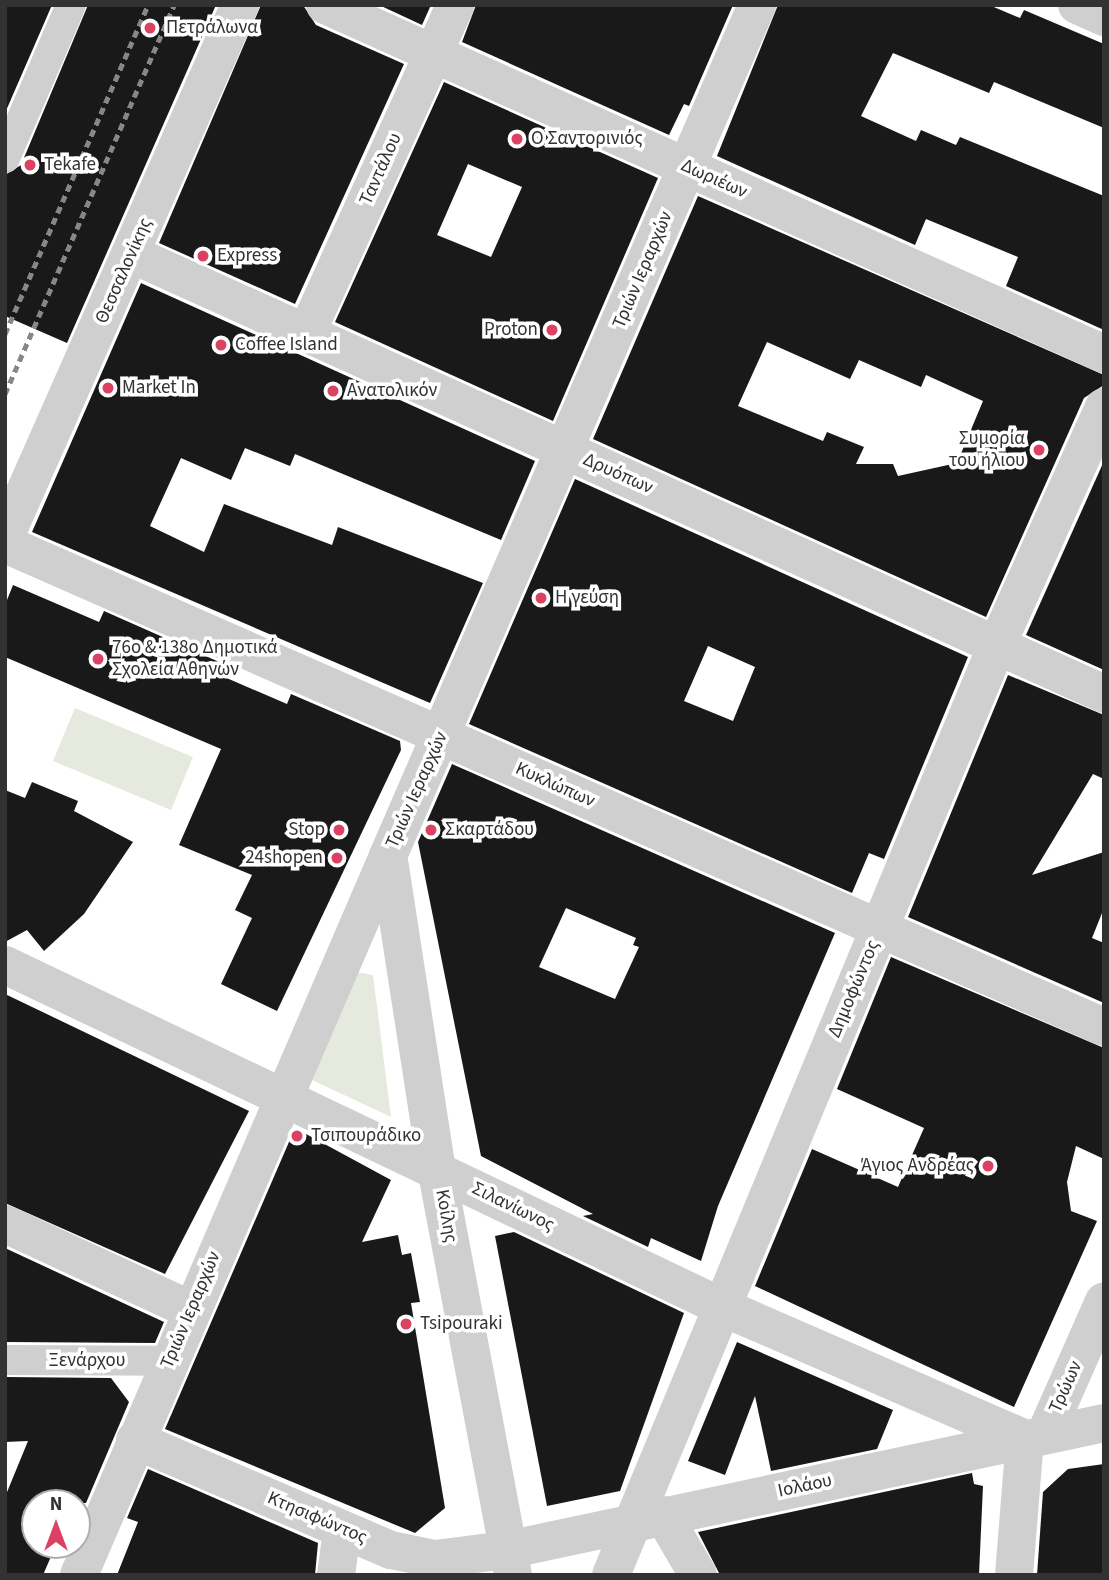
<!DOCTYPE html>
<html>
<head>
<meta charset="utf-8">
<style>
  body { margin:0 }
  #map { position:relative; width:1109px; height:1580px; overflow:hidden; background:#fff; font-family:"Source Sans 3",sans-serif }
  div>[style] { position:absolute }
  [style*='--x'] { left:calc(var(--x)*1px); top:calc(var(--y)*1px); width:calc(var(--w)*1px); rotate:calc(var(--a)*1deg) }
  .green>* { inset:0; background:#e6eade }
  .building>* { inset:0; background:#191919 }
  .pedestrian>* { height:30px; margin:-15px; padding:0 15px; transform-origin:15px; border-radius:15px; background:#cfcfcf }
  .minor>* { height:38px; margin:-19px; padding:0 19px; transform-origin:19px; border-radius:19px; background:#cfcfcf }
  .tertiary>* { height:38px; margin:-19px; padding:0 19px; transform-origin:19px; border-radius:19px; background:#cfcfcf }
  .rail>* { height:5px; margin-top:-2.5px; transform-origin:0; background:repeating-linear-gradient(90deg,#878787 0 7px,transparent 0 12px) }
  .dots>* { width:19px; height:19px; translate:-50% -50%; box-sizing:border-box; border:4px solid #fff; border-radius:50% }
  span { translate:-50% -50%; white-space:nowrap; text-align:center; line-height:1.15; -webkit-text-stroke:7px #fff; paint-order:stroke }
  .poi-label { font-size:19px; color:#323232 }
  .left { translate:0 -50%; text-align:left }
  .right { translate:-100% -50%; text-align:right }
  .street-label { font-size:19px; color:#323232 }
  .frame { position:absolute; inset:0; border:7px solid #323232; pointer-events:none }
  .north { position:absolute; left:21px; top:1489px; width:70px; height:70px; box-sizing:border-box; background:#fff; border:2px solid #adadad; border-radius:50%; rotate:0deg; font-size:19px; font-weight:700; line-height:28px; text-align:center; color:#323232 }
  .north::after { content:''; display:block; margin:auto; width:24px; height:32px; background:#db4162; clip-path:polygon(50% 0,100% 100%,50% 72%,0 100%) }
</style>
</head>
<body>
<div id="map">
  <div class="green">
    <div style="clip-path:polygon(75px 708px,193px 757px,171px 810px,53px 761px)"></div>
    <div style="clip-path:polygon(356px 972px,373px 975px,391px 1117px,312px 1080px)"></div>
  </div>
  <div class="building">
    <div style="clip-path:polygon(5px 5px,52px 5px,5px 113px)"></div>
    <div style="clip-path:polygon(88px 5px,216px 5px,67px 343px,5px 316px,5px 175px,21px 165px)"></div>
    <div style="clip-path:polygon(261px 5px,303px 5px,316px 25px,404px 64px,295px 304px,159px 243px)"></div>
    <div style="clip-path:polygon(379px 5px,431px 5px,422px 25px)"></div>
    <div style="clip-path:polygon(476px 5px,733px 5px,689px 106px,684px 104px,669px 135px,462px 42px)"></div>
    <div style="clip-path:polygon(778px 5px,989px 5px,1020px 18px,1024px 10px,1104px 44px,1104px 128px,994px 82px,989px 93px,893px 53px,861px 116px,916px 141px,921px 130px,956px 145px,960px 137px,1104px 196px,1104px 330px,1006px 286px,1018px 257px,926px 219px,915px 245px,717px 156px)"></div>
    <div style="clip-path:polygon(evenodd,444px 82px,658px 178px,553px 421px,335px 322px,444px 82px,468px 164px,522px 187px,491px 257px,437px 235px,468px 164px)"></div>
    <div style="clip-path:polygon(evenodd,698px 196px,1104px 375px,1104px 385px,1084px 398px,986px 617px,593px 439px,698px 196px,767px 342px,850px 379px,859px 360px,921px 387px,926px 375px,983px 401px,957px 463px,898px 476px,893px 464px,856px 464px,864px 447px,827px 432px,823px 441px,738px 406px,767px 342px)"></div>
    <div style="clip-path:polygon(141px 283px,535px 461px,501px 540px,295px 454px,290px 466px,245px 448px,231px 480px,181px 458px,150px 526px,204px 552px,224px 504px,332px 545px,338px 527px,483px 583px,430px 703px,32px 532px)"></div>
    <div style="clip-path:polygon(1104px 461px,1104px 670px,1026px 635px)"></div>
    <div style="clip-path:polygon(evenodd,575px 479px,968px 657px,884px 859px,869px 853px,852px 893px,469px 724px,575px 479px,708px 646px,755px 667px,733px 721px,684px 701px,708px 646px)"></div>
    <div style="clip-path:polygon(13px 585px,99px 622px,104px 611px,226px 665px,222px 676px,287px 704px,291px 694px,400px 741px,401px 750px,277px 1011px,221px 984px,252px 918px,235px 910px,252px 875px,179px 845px,221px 749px,5px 657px,5px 605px)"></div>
    <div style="clip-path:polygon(1008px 675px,1104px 715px,1104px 779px,1093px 774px,1032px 875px,1104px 852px,1104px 908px,1092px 938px,1104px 943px,1104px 1003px,908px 917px)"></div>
    <div style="clip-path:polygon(evenodd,452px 764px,835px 933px,718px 1206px,701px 1261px,651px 1238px,648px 1247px,583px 1216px,593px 1214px,481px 1156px,418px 842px,452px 764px,566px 908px,636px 938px,633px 945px,639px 947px,615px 999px,539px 967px,566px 908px)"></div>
    <div style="clip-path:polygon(32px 782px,78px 801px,74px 811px,133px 842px,84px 914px,44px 951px,27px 930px,5px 942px,5px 790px,25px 798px)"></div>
    <div style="clip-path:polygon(891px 957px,1104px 1048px,1104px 1159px,1076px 1146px,1067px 1182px,1071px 1211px,1097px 1221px,1014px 1407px,755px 1286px,812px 1149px,898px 1187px,924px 1128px,837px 1089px)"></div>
    <div style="clip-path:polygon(5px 994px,249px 1111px,165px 1274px,5px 1203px)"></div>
    <div style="clip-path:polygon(295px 1128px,391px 1180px,362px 1242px,398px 1235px,402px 1255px,411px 1253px,420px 1302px,411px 1303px,445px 1508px,415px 1533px,165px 1429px)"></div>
    <div style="clip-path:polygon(514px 1232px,684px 1313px,620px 1491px,547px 1506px,495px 1236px)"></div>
    <div style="clip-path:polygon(5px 1248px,164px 1322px,155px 1343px,5px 1342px)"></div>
    <div style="clip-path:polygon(737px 1342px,893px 1410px,877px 1449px,771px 1471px,755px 1396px,725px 1475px,688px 1461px)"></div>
    <div style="clip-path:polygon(5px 1377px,111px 1378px,129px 1402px,86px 1503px,35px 1503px,35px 1545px,56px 1545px,43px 1575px,5px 1575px,5px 1497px,28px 1441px,5px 1442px)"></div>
    <div style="clip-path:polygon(1104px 1464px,1104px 1575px,1037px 1575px,1043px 1492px,1068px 1469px)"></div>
    <div style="clip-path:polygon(148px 1469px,318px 1543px,315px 1575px,117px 1575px,138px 1522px,127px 1518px)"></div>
    <div style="clip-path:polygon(972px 1473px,974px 1484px,983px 1486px,979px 1575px,720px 1575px,698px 1532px)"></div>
  </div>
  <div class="pedestrian">
    <div style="--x:5;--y:158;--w:167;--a:-66.7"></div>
    <div style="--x:5;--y:1360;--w:164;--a:0.3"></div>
  </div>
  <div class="minor">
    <div style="--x:1077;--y:5;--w:30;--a:24"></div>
    <div style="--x:131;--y:254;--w:1068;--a:24.33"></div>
    <div style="--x:307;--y:332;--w:359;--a:-65.6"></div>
    <div style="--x:5;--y:965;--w:794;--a:25.5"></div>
    <div style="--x:722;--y:1307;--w:331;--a:23.5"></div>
    <div style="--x:5;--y:1224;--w:205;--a:24.8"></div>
    <div style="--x:1045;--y:1435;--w:146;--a:-66.2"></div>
    <div style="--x:135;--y:1440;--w:279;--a:23.3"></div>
    <div style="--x:391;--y:1550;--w:45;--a:11.6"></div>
    <div style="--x:435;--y:1559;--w:73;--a:-7.1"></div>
    <div style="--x:507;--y:1550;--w:610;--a:-12.01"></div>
    <div style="--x:663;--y:1515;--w:69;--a:59.7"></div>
    <div style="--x:79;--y:1575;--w:783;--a:-66.74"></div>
    <div style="--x:336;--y:1575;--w:45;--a:-82.4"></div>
    <div style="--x:611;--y:1575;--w:1007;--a:-67.46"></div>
    <div style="--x:997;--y:645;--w:261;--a:-65.8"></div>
    <div style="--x:1014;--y:1575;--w:136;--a:-85.4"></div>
  </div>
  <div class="tertiary">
    <div style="--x:325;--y:5;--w:854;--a:24.13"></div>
    <div style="--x:5;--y:537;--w:582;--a:-66.17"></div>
    <div style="--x:5;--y:544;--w:1200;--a:23.73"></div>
    <div style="--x:513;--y:1575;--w:411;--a:-100.7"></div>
    <div style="--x:437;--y:1171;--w:319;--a:-98.8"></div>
    <div style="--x:388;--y:856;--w:928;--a:-66.56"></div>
  </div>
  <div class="rail">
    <div style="--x:5;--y:334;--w:359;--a:-66.5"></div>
    <div style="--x:5;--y:394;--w:424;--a:-66.5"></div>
  </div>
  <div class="dots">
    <div style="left:150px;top:28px;background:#db4162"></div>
    <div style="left:517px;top:139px;background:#db4162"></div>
    <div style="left:30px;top:165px;background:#db4162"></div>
    <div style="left:203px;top:256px;background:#db4162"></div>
    <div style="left:552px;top:330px;background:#db4162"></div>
    <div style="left:221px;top:345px;background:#db4162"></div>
    <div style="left:108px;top:388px;background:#db4162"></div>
    <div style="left:333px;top:391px;background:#db4162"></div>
    <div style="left:1039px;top:450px;background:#db4162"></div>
    <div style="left:541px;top:598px;background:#db4162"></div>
    <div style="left:98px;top:659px;background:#db4162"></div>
    <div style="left:339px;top:830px;background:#db4162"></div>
    <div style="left:431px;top:830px;background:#db4162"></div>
    <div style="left:337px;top:858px;background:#db4162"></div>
    <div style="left:297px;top:1136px;background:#db4162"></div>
    <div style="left:988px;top:1166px;background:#db4162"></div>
    <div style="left:406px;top:1324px;background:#db4162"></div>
  </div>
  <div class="poi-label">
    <span class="left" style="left:166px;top:28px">Πετράλωνα</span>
    <span class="left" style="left:531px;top:139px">Ο Σαντορινιός</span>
    <span class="left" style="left:44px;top:165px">Tekafe</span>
    <span class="left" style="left:217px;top:256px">Express</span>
    <span class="right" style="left:538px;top:330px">Proton</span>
    <span class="left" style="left:235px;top:345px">Coffee Island</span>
    <span class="left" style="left:122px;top:388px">Market In</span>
    <span class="left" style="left:347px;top:391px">Ανατολικόν</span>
    <span class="right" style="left:1025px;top:450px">Συμορία<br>του ήλιου</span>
    <span class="left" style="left:555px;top:598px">Η γεύση</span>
    <span class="left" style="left:112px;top:659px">76ο &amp; 138ο Δημοτικά<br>Σχολεία Αθηνών</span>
    <span class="right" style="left:325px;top:830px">Stop</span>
    <span class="left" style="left:445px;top:830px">Σκαρτάδου</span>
    <span class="right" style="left:323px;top:858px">24shopen</span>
    <span class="left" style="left:311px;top:1136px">Τσιπουράδικο</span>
    <span class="right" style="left:974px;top:1166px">Άγιος Ανδρέας</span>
    <span class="left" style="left:420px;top:1324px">Tsipouraki</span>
  </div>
  <div class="street-label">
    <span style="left:381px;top:169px;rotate:-66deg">Ταντάλου</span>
    <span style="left:714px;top:179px;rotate:24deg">Δωριέων</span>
    <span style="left:643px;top:270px;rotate:-67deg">Τριών Ιεραρχών</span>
    <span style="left:124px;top:271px;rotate:-66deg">Θεσσαλονίκης</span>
    <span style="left:618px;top:474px;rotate:24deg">Δρυόπων</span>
    <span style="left:555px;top:785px;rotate:24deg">Κυκλώπων</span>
    <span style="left:417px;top:790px;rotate:-66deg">Τριών Ιεραρχών</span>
    <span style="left:854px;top:989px;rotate:-67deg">Δημοφώντος</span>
    <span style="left:513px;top:1207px;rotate:26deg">Σιλανίωνος</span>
    <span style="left:446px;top:1216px;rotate:80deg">Κοίλης</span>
    <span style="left:191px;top:1310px;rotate:-67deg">Τριών Ιεραρχών</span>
    <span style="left:87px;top:1361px">Ξενάρχου</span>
    <span style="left:1066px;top:1387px;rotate:-66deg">Τρώων</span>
    <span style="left:805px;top:1486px;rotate:-12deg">Ιολάου</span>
    <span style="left:317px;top:1518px;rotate:23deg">Κτησιφώντος</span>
  </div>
  <div class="frame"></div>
  <div class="north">N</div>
</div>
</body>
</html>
